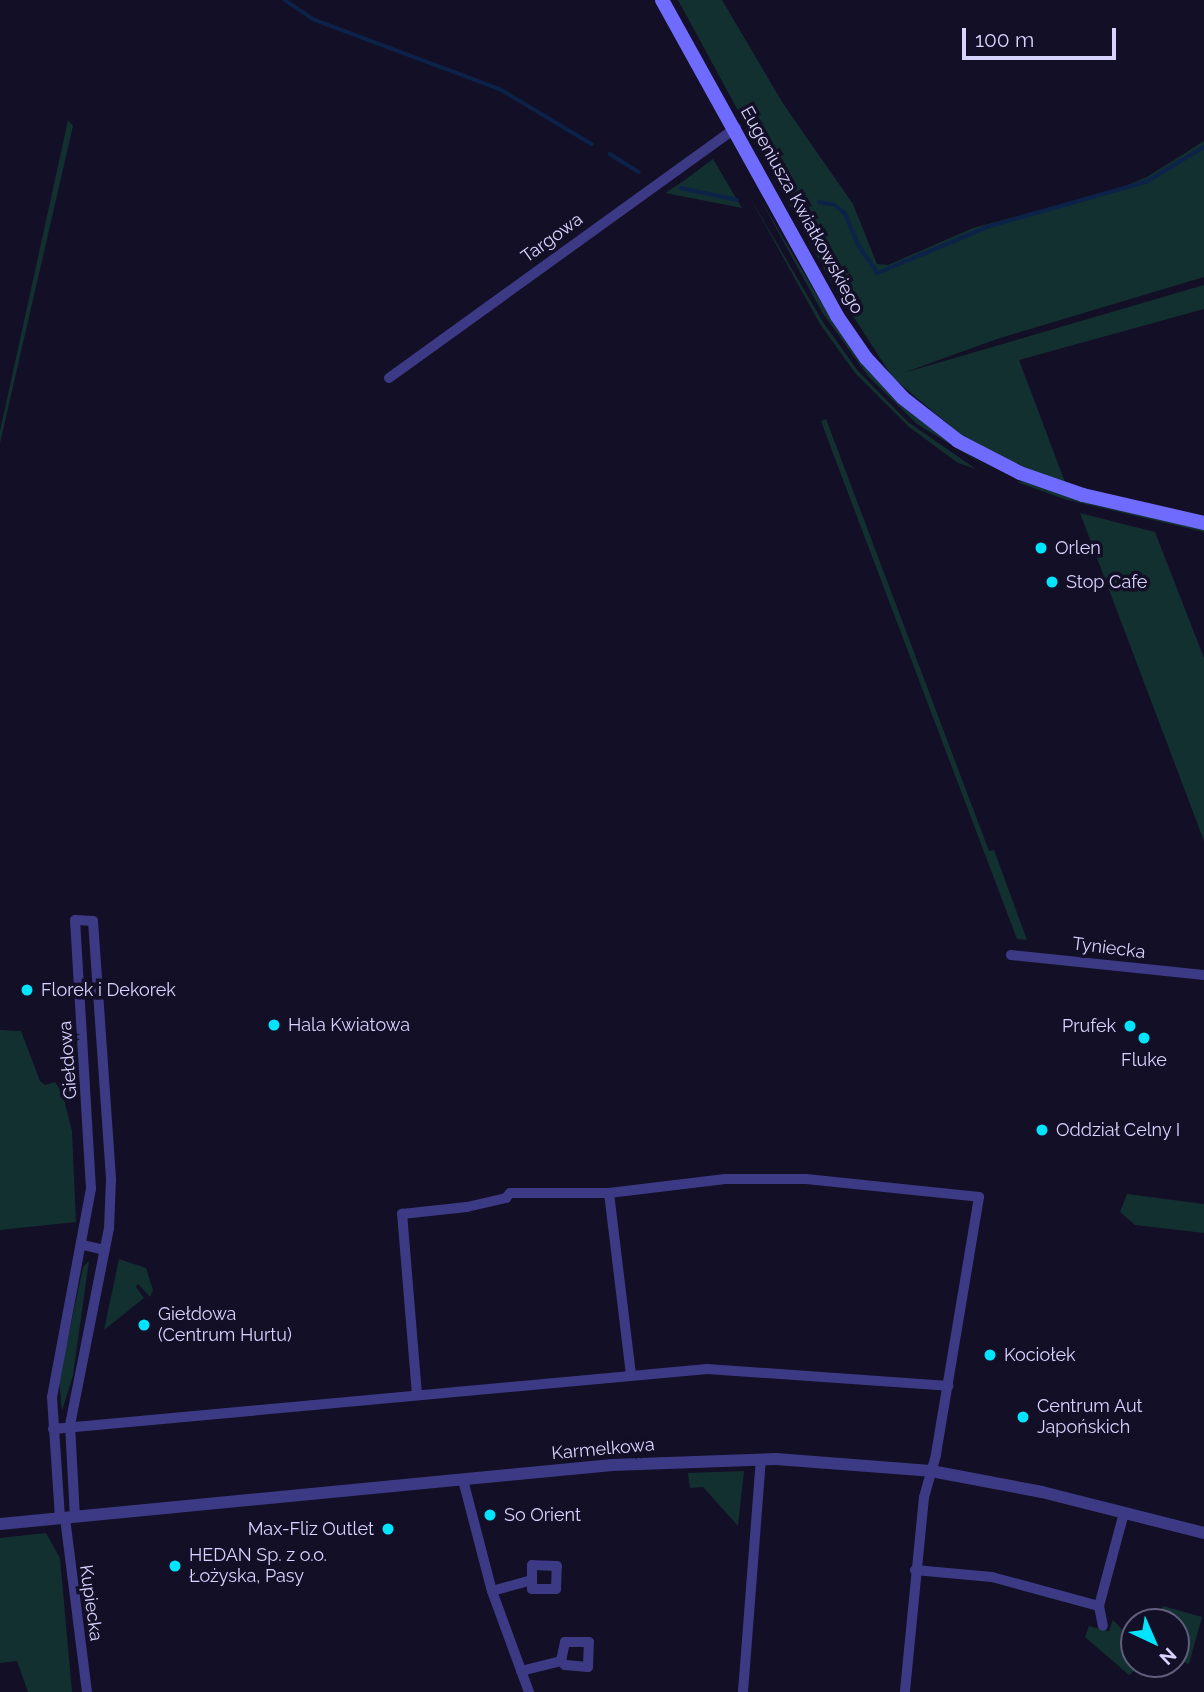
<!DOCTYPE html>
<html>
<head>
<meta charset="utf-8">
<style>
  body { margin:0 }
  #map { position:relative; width:1204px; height:1692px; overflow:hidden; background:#130f26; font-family:Raleway,sans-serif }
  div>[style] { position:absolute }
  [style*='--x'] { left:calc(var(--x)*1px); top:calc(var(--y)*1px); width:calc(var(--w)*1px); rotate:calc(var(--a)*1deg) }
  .green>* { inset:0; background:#12302f }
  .stream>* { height:3.5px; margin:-1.75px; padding:0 1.75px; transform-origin:1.75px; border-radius:1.75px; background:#0c2248 }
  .minor>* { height:10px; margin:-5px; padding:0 5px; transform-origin:5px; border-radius:5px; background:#3d3a85 }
  .tertiary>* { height:12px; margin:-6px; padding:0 6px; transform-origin:6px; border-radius:6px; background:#3d3a85 }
  .secondary>* { height:14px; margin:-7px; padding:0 7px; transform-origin:7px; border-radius:7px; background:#6f6bff }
  .dots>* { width:19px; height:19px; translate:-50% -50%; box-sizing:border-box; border:4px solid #130f26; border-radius:50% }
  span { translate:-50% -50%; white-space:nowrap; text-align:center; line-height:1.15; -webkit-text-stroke:7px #130f26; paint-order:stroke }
  .street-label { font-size:18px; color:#d9d4ff }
  .poi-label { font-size:18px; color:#d9d4ff }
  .left { translate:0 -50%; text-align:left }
  .right { translate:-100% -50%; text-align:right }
  .north { position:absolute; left:1120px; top:1608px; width:70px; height:70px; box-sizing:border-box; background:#130f26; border:2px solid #625e7d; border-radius:50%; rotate:136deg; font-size:19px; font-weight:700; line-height:28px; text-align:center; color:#d9d4ff }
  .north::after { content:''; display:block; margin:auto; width:24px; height:32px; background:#00e5ff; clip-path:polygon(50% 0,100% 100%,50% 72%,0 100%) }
  .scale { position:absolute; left:962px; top:28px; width:154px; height:32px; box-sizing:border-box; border:4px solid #d9d4ff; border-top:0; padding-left:9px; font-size:21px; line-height:24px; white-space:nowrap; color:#d9d4ff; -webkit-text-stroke:5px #130f26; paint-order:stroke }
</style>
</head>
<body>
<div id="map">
  <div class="green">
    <div style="clip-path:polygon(678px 0,722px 0,784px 105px,853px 204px,877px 264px,888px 265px,973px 228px,1118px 189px,1147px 177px,1204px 141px,1204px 277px,997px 339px,903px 373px,1204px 285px,1204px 309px,1019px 360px,1065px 482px,1026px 468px,960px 434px,893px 378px,831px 282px)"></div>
    <div style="clip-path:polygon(68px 120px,73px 126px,0 443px,0 431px)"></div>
    <div style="clip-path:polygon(713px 159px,742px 208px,665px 193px,682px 182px)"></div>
    <div style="clip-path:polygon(748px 194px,823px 322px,858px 371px,908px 422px,976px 469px,958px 463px,909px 427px,855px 373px,820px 324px)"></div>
    <div style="clip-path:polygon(758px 195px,835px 326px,885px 389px,943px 438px,997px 473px,917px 424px,868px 376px,822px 312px)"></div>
    <div style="clip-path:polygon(826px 419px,989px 851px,994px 850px,1027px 940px,1017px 939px,834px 456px,821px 421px)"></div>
    <div style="clip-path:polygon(1023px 481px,1095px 505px,1204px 529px,1204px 532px,1064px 499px,1017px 482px)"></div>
    <div style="clip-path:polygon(1080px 513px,1155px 532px,1204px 658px,1204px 841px)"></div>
    <div style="clip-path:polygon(0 1030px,21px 1031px,40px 1081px,45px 1085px,55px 1082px,63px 1095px,72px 1131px,76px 1222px,0 1230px)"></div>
    <div style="clip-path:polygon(1127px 1194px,1204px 1204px,1204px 1233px,1135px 1225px,1120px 1212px)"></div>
    <div style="clip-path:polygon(119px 1259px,146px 1268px,153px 1290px,150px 1297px,138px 1284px,136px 1287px,144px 1298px,104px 1330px)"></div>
    <div style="clip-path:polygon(89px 1261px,73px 1375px,62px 1411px,59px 1381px,83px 1267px)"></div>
    <div style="clip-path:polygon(744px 1471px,738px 1526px,703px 1487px,690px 1488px,688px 1473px)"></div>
    <div style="clip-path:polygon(46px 1533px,60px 1558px,72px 1692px,28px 1692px,17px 1661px,0 1663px,0 1538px)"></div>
    <div style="clip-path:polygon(1163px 1606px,1202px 1617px,1189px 1664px,1176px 1660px,1176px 1622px,1159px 1622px)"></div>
    <div style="clip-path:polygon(1113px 1620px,1134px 1642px,1134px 1664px,1143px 1664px,1129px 1675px,1085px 1637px,1089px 1626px,1109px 1631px)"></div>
  </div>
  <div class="stream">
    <div style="--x:285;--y:0;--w:36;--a:34"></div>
    <div style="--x:315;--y:20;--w:197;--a:20.5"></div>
    <div style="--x:500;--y:89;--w:107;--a:30.9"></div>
    <div style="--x:610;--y:154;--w:34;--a:32"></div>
    <div style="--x:681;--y:188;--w:57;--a:12.1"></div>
    <div style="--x:819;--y:202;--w:16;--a:11"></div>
    <div style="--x:835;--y:205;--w:13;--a:39"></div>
    <div style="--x:845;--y:213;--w:36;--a:67"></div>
    <div style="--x:859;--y:246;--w:33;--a:55"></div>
    <div style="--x:878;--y:273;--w:121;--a:-22.8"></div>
    <div style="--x:990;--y:226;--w:162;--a:-15.8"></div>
    <div style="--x:1146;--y:182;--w:68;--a:-31.1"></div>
  </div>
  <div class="minor">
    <div style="--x:389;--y:378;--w:428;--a:-35.8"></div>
    <div style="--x:1011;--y:955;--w:194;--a:5.9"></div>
    <div style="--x:609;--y:1193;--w:183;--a:83.1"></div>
    <div style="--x:83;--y:1245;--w:22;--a:13"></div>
    <div style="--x:417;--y:1395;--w:182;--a:-94.7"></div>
    <div style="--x:402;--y:1214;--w:65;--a:-6.1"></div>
    <div style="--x:467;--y:1207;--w:40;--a:-13"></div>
    <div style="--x:506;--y:1198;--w:6;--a:-51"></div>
    <div style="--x:510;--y:1193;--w:99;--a:0"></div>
    <div style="--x:609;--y:1193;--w:117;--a:-6.9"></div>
    <div style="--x:725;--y:1179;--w:81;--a:0"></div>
    <div style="--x:806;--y:1179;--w:174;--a:5.9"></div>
    <div style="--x:979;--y:1197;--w:262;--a:99.5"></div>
    <div style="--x:936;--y:1455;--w:44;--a:105.9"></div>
    <div style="--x:924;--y:1497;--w:196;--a:95.6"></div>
    <div style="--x:53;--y:1429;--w:657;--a:-5.24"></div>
    <div style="--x:707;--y:1369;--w:242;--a:4"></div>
    <div style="--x:463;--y:1480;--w:115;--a:75.4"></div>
    <div style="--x:492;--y:1591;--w:108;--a:69.9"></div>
    <div style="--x:60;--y:1518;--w:121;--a:-93.8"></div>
    <div style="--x:52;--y:1397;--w:212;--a:-79.4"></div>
    <div style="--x:91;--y:1189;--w:269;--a:-93.4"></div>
    <div style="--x:75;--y:920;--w:18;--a:3"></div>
    <div style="--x:93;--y:921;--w:259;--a:86"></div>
    <div style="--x:111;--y:1179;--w:49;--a:92.3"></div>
    <div style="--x:109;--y:1228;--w:201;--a:101.2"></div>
    <div style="--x:70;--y:1425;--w:92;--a:86.9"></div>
    <div style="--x:65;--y:1518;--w:175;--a:82.8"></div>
    <div style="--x:915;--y:1570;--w:77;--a:5.2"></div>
    <div style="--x:992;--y:1577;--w:111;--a:15.2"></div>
    <div style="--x:1099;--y:1606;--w:96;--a:-75"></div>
    <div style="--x:492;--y:1591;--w:41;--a:-15.4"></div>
    <div style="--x:532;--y:1580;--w:9;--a:90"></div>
    <div style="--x:532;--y:1589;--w:24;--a:0"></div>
    <div style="--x:556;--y:1589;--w:23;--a:-88"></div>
    <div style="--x:557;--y:1566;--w:25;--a:-178"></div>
    <div style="--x:532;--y:1565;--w:15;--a:90"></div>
    <div style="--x:1099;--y:1606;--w:20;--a:79"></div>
    <div style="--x:521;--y:1671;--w:41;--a:-14"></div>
    <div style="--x:561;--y:1661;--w:6;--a:45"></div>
    <div style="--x:565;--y:1665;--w:23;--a:5"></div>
    <div style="--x:588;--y:1667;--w:25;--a:-88"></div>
    <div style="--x:589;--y:1642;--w:24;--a:180"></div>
    <div style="--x:565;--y:1642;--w:19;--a:102"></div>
    <div style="--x:743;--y:1692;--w:233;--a:-85.6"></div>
  </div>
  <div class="tertiary">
    <div style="--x:0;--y:1524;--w:615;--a:-5.51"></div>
    <div style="--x:612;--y:1465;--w:164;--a:-2.1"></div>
    <div style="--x:776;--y:1459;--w:155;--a:4.4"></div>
    <div style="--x:931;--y:1471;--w:113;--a:10.7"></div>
    <div style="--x:1042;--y:1492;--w:167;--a:14.2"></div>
  </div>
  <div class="secondary">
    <div style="--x:662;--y:0;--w:361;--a:61"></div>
    <div style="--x:837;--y:316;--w:51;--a:55.4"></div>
    <div style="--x:866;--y:358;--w:54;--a:47.2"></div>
    <div style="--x:903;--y:398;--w:70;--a:38"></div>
    <div style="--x:958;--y:441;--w:70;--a:27.3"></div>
    <div style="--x:1020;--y:473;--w:67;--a:19.2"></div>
    <div style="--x:1083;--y:495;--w:124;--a:13"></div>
  </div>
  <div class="dots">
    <div style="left:1041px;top:548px;background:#00e5ff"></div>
    <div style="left:1052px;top:582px;background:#00e5ff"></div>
    <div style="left:27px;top:990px;background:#00e5ff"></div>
    <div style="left:274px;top:1025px;background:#00e5ff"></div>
    <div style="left:1130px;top:1026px;background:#00e5ff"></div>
    <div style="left:1144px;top:1038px;background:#00e5ff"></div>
    <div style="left:1042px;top:1130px;background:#00e5ff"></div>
    <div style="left:144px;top:1325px;background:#00e5ff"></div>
    <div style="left:990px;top:1355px;background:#00e5ff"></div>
    <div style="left:1023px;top:1417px;background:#00e5ff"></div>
    <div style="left:490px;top:1515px;background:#00e5ff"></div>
    <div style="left:388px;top:1529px;background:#00e5ff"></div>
    <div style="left:175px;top:1566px;background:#00e5ff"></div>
  </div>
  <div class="street-label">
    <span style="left:802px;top:210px;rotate:61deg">Eugeniusza Kwiatkowskiego</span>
    <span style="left:552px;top:238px;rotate:-36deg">Targowa</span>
    <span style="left:1109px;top:948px;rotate:7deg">Tyniecka</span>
    <span style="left:68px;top:1060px;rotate:-94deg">Giełdowa</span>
    <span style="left:603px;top:1449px;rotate:-5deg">Karmelkowa</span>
    <span style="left:91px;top:1603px;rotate:82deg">Kupiecka</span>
  </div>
  <div class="poi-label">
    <span class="left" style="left:1055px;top:548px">Orlen</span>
    <span class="left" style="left:1066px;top:582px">Stop Cafe</span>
    <span class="left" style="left:41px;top:990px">Florek i Dekorek</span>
    <span class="left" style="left:288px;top:1025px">Hala Kwiatowa</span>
    <span class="right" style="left:1116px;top:1026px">Prufek</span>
    <span style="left:1144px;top:1060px">Fluke</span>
    <span class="left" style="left:1056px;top:1130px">Oddział Celny I</span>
    <span class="left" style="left:158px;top:1325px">Giełdowa<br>(Centrum Hurtu)</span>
    <span class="left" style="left:1004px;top:1355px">Kociołek</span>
    <span class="left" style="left:1037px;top:1417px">Centrum Aut<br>Japońskich</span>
    <span class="left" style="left:504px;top:1515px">So Orient</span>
    <span class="right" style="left:374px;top:1529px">Max-Fliz Outlet</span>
    <span class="left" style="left:189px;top:1566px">HEDAN Sp. z o.o.<br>Łożyska, Pasy</span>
  </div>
  <div class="north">N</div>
  <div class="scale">100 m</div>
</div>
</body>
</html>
